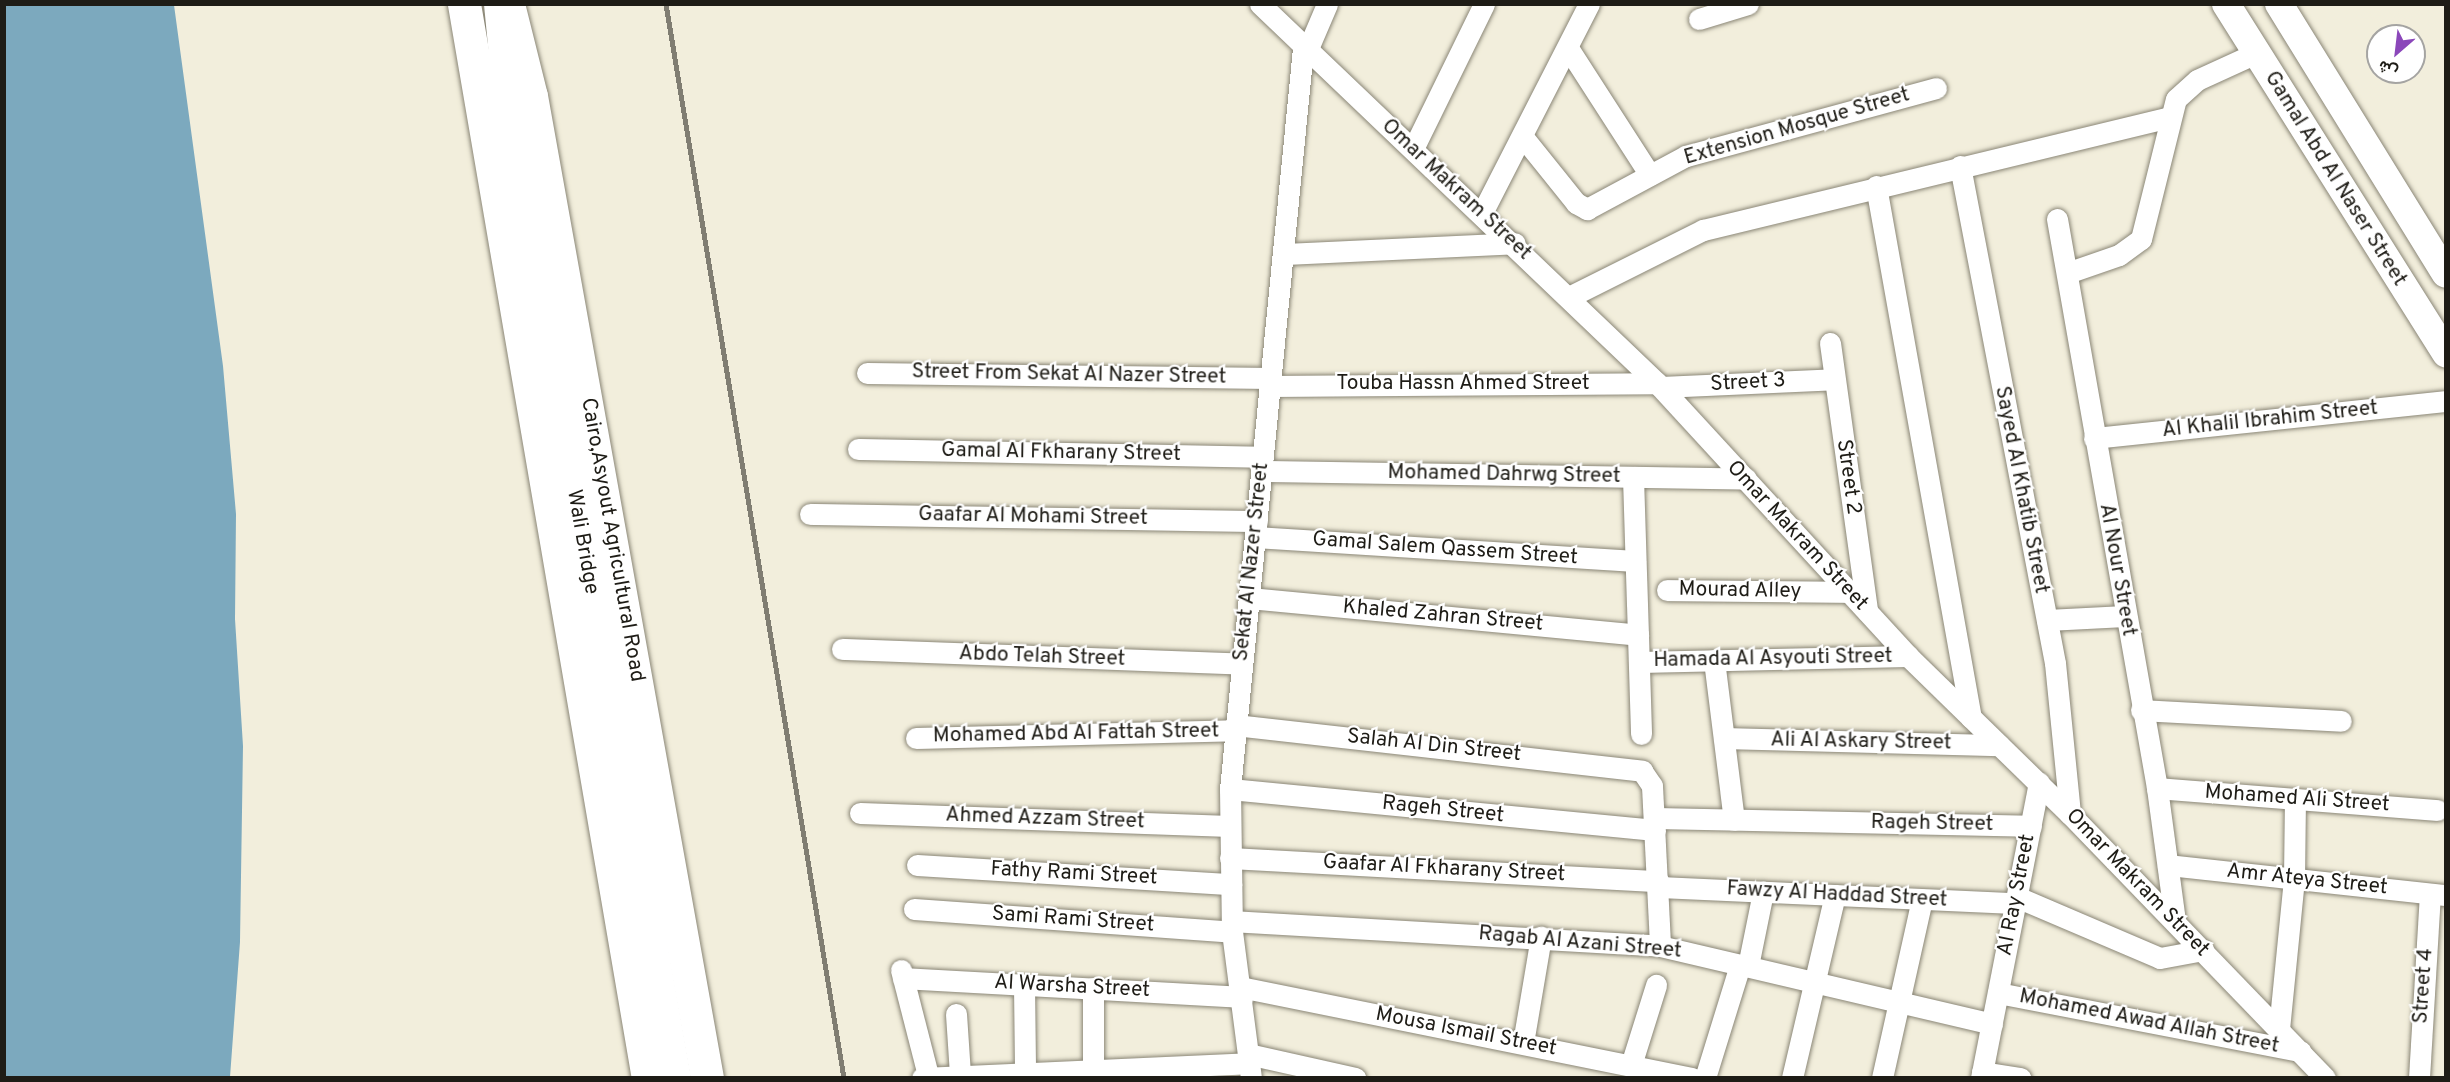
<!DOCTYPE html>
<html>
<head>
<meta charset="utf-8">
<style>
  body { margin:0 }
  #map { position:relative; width:2450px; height:1082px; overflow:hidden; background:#f2eedc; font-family:Overpass,Vazirmatn,sans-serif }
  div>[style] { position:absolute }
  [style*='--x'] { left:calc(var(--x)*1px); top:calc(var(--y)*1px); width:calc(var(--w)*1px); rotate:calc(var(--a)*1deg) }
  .water>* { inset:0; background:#7ca9be }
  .roads { filter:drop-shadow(0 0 2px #8a8676) drop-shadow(0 0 2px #8a8676) }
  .street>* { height:21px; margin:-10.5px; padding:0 10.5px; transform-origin:10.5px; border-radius:10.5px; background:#fff }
  .secondary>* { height:28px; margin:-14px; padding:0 14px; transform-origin:14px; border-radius:14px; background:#fff }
  .highway>* { height:33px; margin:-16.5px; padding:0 16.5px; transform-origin:16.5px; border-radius:16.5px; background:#fff }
  .rail>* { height:4.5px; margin:-2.25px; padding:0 2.25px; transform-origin:2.25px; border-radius:2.25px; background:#807d72 }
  span { translate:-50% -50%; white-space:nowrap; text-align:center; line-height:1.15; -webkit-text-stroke:4.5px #fff; paint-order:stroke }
  .street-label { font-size:21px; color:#1e1c16 }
  .frame { position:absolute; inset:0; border:6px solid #1e1c16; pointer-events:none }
  .north { position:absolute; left:2366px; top:24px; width:60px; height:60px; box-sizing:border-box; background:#fff; border:2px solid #a5a4a2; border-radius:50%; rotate:208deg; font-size:16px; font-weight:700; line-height:24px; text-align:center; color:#1e1c16 }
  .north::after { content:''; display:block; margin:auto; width:21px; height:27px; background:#8b47ba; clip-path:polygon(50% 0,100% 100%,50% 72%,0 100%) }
</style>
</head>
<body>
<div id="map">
  <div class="water">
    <div style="clip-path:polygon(5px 4px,174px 5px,223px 366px,236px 514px,235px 619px,243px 746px,240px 942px,230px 1077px,5px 1077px)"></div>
  </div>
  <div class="roads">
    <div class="street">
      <div style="--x:1260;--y:4;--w:549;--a:43.67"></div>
      <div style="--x:1657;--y:383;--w:371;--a:47.4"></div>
      <div style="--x:1908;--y:656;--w:226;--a:44.3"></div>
      <div style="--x:2070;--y:814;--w:367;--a:46"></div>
      <div style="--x:1699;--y:19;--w:51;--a:-17"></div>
      <div style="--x:1568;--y:48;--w:151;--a:57.2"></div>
      <div style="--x:1307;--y:51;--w:51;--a:-66.9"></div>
      <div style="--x:1523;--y:137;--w:85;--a:51.2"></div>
      <div style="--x:1576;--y:203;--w:13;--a:29"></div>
      <div style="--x:1587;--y:209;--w:112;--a:-28.2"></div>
      <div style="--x:1686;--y:156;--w:259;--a:-15.2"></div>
      <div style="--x:1413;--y:149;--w:161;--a:-63.9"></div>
      <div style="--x:1960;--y:166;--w:506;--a:79.18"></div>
      <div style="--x:2055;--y:663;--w:152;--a:84.3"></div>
      <div style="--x:1876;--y:186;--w:540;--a:79.88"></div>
      <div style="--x:1482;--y:213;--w:235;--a:-62.9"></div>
      <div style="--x:2057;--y:219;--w:578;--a:80.03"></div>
      <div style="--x:2157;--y:788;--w:134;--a:82.3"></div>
      <div style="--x:1285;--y:254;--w:230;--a:-2.7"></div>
      <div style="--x:2067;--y:273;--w:55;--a:-19.1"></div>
      <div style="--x:2119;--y:255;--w:27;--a:-36"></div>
      <div style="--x:2141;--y:239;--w:144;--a:-76"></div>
      <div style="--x:2176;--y:99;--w:28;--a:-42"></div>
      <div style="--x:2197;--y:80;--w:65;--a:-24.6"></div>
      <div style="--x:1569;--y:297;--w:150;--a:-26.6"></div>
      <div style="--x:1703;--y:230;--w:480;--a:-13.6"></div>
      <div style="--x:1830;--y:343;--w:271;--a:82.1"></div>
      <div style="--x:867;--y:373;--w:404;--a:0.7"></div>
      <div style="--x:1270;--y:386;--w:387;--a:-0.4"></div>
      <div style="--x:1661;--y:387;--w:173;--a:-2.6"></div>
      <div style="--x:2094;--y:438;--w:354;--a:-6"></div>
      <div style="--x:858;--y:449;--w:405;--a:1.1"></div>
      <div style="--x:1262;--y:471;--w:484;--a:0.9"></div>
      <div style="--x:1633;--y:477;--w:257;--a:88.2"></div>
      <div style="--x:810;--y:514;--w:447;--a:0.9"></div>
      <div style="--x:1255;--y:537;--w:381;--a:3.6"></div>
      <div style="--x:1667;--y:590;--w:183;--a:0.6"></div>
      <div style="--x:1249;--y:598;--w:391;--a:5.4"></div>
      <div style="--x:2047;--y:620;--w:78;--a:-2.9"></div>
      <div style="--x:842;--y:649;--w:400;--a:2.1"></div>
      <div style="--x:1714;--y:660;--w:161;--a:82.9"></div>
      <div style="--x:1639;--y:662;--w:269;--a:-1.3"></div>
      <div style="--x:2141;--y:710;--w:200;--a:3.1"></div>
      <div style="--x:1235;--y:725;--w:410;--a:6.4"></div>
      <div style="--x:1642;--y:771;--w:18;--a:56"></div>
      <div style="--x:1652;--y:786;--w:160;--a:87.1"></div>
      <div style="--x:916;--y:738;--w:319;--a:-1.4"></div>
      <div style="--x:1724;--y:738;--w:275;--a:1.5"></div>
      <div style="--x:2157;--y:788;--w:281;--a:4.5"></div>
      <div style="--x:1230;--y:789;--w:427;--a:5.5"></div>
      <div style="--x:860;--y:813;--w:370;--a:2"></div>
      <div style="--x:1654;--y:818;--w:377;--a:1.2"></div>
      <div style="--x:1230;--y:858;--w:429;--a:3.1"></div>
      <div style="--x:917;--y:865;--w:315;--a:3.5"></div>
      <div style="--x:2168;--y:865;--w:280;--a:6.2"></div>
      <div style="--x:1659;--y:887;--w:356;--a:2.6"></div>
      <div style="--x:2017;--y:897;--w:155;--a:23.1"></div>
      <div style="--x:2160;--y:958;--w:44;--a:-10.5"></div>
      <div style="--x:914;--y:909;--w:319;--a:4.1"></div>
      <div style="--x:1232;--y:921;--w:429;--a:3.3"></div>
      <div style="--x:1660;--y:946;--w:341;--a:13.2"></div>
      <div style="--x:1748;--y:966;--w:76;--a:-78.5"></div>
      <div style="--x:901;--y:970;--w:108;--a:75.6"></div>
      <div style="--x:903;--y:978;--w:340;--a:3.2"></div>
      <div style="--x:1024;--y:985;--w:86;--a:89.3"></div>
      <div style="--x:1240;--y:987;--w:461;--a:11.4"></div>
      <div style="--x:1093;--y:988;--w:81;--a:90"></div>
      <div style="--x:1998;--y:993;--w:308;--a:10.9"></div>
      <div style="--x:956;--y:1014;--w:60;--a:86.2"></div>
      <div style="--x:2279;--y:1029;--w:151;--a:-84.3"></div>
      <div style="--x:2294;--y:879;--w:80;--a:-89.3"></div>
      <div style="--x:1523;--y:1043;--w:108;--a:-80.4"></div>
      <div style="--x:1248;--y:1054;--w:110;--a:12.6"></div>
      <div style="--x:1631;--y:1065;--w:84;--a:-72.6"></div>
      <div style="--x:1982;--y:1072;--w:39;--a:9"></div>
      <div style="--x:922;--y:1078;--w:327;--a:-2.6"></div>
      <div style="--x:1251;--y:1078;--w:147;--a:-97.4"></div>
      <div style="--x:1232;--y:932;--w:143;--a:-90.8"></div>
      <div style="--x:1230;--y:789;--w:745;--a:-84.37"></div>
      <div style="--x:1705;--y:1078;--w:118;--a:-72.8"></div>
      <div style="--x:1792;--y:1078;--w:188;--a:-76.8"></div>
      <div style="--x:1882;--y:1078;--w:183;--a:-77.4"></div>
      <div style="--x:1981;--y:1078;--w:301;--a:-78.9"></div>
      <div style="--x:2419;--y:1078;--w:184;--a:-86.6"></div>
    </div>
    <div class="secondary">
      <div style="--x:498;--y:4;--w:145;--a:84.4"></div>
      <div style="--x:512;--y:148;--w:945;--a:79.94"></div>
      <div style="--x:2226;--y:4;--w:413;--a:57.8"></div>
      <div style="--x:2279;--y:4;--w:317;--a:58.3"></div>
    </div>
    <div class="highway">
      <div style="--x:464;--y:4;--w:1090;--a:80.28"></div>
      <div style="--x:508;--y:4;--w:95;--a:76"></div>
      <div style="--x:531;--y:96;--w:998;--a:79.84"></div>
    </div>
  </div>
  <div class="rail">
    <div style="--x:666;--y:4;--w:1089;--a:80.59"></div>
  </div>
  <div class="street-label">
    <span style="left:1797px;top:127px;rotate:-16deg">Extension Mosque Street</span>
    <span style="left:2335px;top:179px;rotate:58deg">Gamal Abd Al Naser Street</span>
    <span style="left:1456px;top:190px;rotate:43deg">Omar Makram Street</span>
    <span style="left:1069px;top:375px;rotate:1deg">Street From Sekat Al Nazer Street</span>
    <span style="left:1748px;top:383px;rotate:-3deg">Street 3</span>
    <span style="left:1463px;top:384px">Touba Hassn Ahmed Street</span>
    <span style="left:2270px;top:420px;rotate:-6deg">Al Khalil Ibrahim Street</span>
    <span style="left:1061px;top:453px;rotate:1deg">Gamal Al Fkharany Street</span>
    <span style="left:1504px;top:475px;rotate:1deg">Mohamed Dahrwg Street</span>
    <span style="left:1848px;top:477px;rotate:82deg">Street 2</span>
    <span style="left:2021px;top:490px;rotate:79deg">Sayed Al Khatib Street</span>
    <span style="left:1033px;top:517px;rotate:1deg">Gaafar Al Mohami Street</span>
    <span style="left:1797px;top:536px;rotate:47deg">Omar Makram Street</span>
    <span style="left:612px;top:540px;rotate:80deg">Cairo,Asyout Agricultural Road</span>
    <span style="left:582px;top:542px;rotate:80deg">Wali Bridge</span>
    <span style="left:1445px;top:549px;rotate:4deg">Gamal Salem Qassem Street</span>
    <span style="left:1252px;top:562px;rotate:-84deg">Sekat Al Nazer Street</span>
    <span style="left:2117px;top:570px;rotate:80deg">Al Nour Street</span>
    <span style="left:1740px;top:591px;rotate:1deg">Mourad Alley</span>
    <span style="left:1443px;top:616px;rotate:5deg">Khaled Zahran Street</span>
    <span style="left:1042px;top:657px;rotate:2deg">Abdo Telah Street</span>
    <span style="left:1773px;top:659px;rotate:-1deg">Hamada Al Asyouti Street</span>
    <span style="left:1076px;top:734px;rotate:-1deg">Mohamed Abd Al Fattah Street</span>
    <span style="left:1861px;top:742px;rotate:1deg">Ali Al Askary Street</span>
    <span style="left:1434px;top:746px;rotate:6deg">Salah Al Din Street</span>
    <span style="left:2297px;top:799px;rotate:4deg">Mohamed Ali Street</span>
    <span style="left:1443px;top:810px;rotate:6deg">Rageh Street</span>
    <span style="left:1045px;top:819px;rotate:2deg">Ahmed Azzam Street</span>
    <span style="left:1932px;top:824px;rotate:1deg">Rageh Street</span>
    <span style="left:1444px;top:869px;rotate:3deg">Gaafar Al Fkharany Street</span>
    <span style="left:1074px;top:874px;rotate:3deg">Fathy Rami Street</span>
    <span style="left:2307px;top:880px;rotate:6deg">Amr Ateya Street</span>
    <span style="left:2137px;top:883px;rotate:46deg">Omar Makram Street</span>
    <span style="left:1837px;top:895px;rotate:3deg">Fawzy Al Haddad Street</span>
    <span style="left:2017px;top:895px;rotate:-79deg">Al Ray Street</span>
    <span style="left:1073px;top:920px;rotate:4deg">Sami Rami Street</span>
    <span style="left:1580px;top:943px;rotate:5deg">Ragab Al Azani Street</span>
    <span style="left:2424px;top:986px;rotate:-86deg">Street 4</span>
    <span style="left:1072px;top:987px;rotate:3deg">Al Warsha Street</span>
    <span style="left:2149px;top:1022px;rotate:11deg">Mohamed Awad Allah Street</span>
    <span style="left:1466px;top:1032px;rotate:11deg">Mousa Ismail Street</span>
  </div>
  <div class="frame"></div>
  <div class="north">ش</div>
</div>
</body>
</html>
